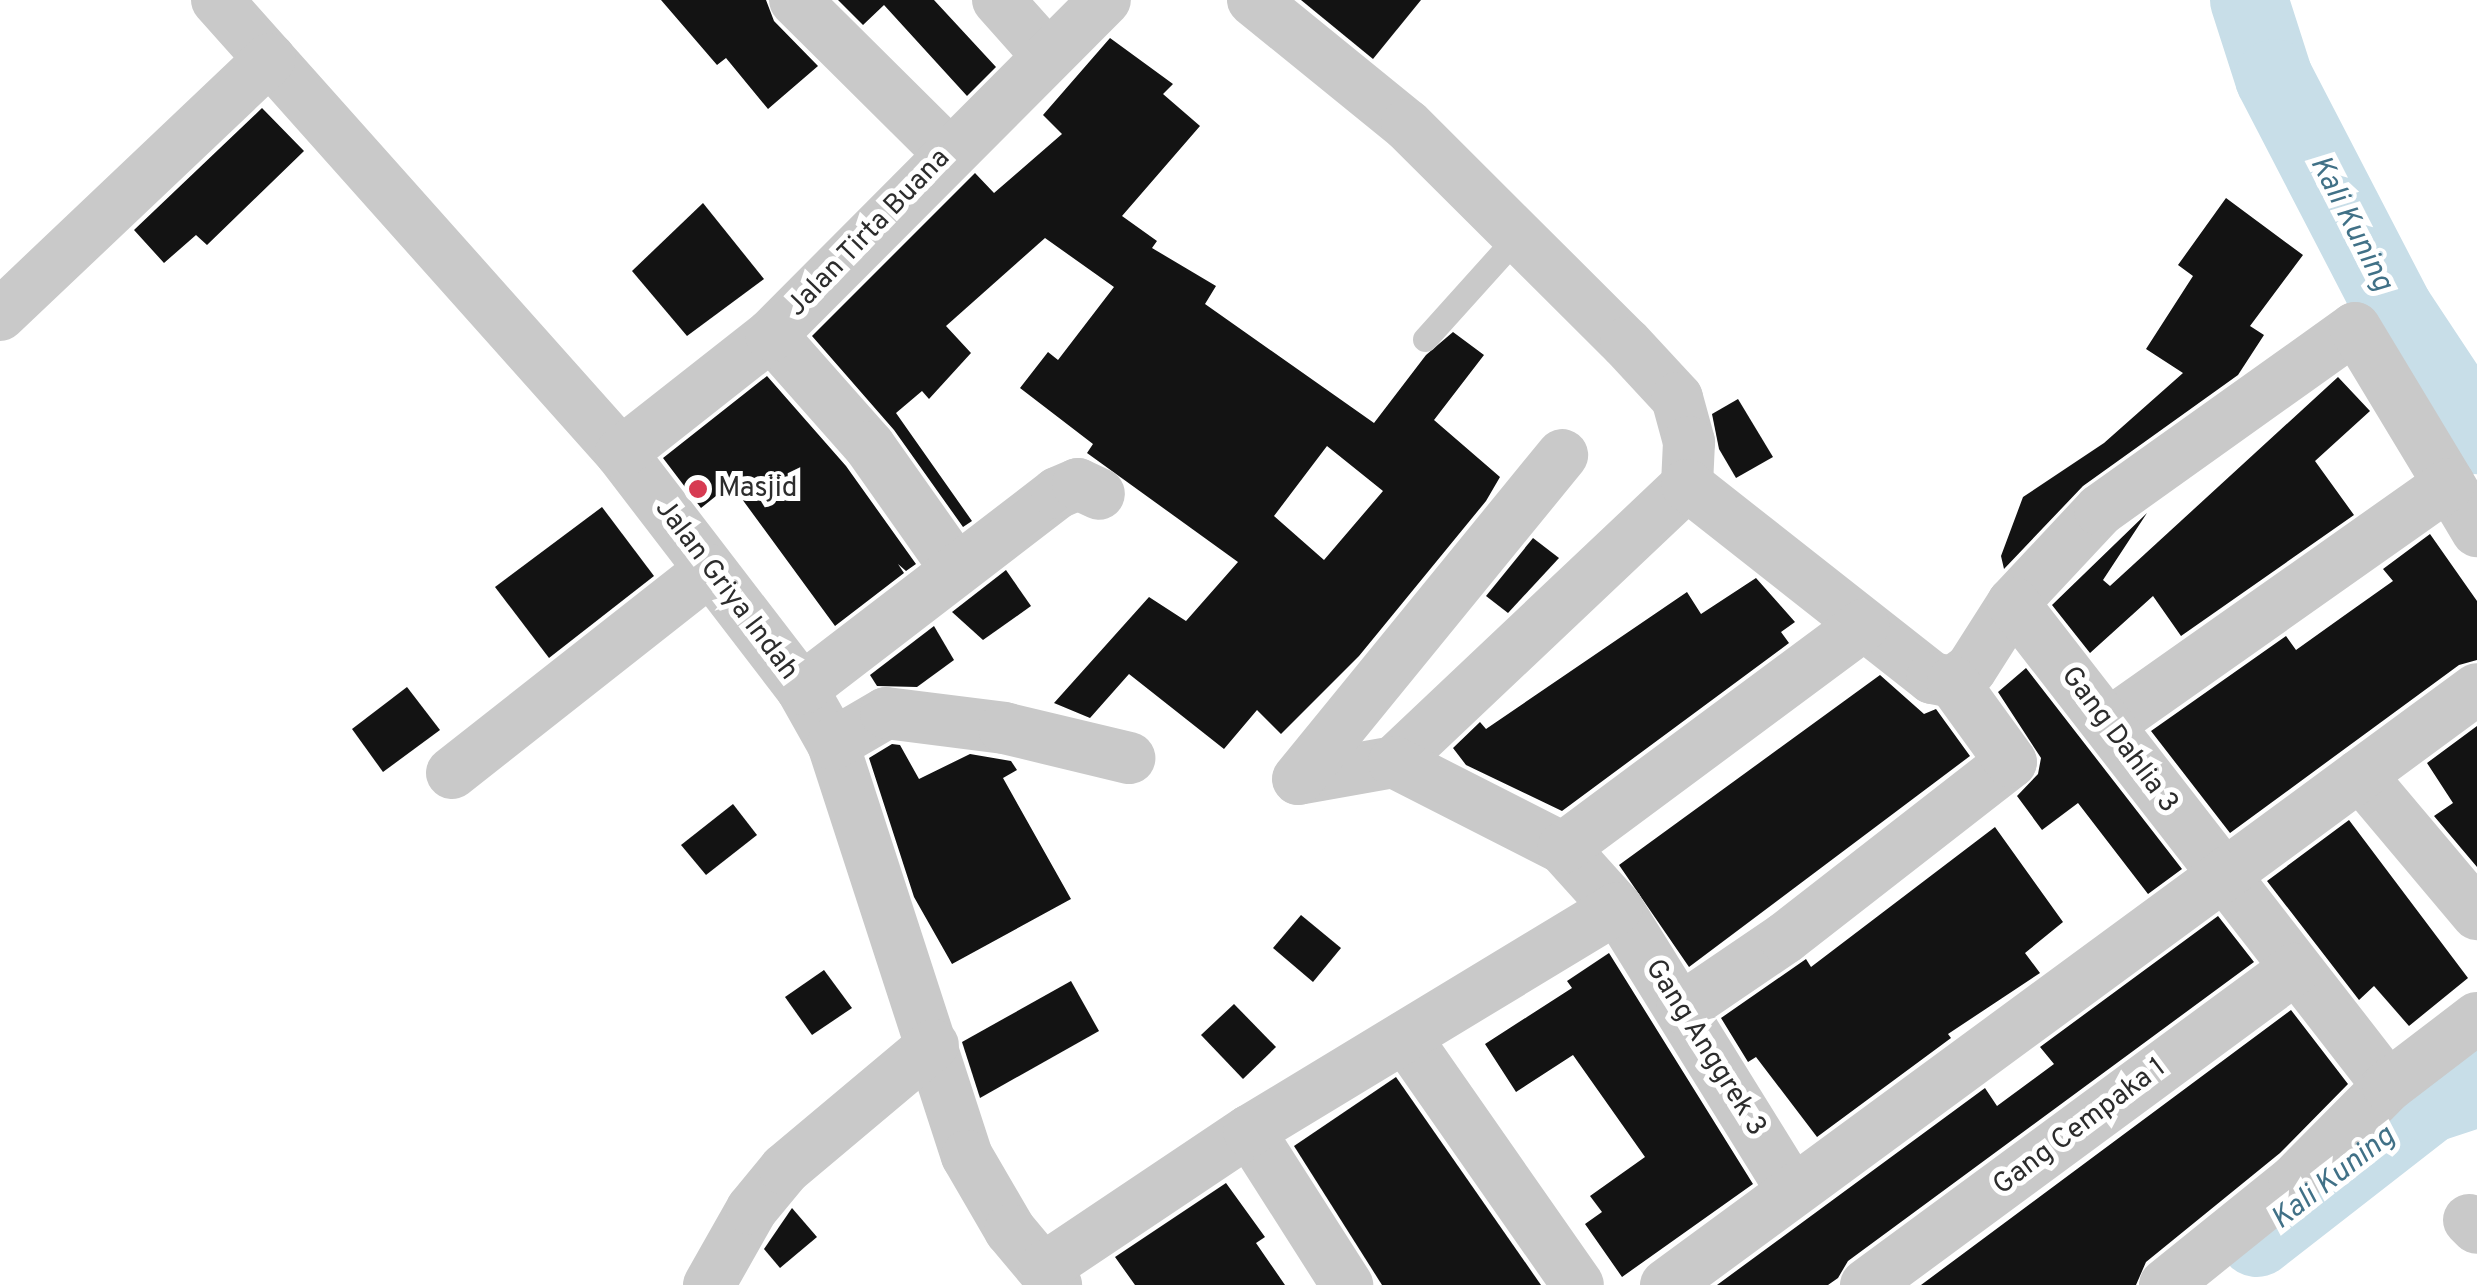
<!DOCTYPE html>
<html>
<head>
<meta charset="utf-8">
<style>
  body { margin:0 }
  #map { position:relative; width:2477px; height:1285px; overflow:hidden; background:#fff; font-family:Overpass,sans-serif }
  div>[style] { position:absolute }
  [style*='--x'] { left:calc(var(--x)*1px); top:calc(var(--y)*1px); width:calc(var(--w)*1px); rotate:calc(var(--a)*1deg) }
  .river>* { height:78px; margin:-39px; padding:0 39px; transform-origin:39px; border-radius:39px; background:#c8dee8 }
  .building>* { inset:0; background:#131313 }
  .service>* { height:25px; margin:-12.5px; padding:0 12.5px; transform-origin:12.5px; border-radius:12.5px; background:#c9c9c9 }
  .minor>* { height:52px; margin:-26px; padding:0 26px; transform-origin:26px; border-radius:26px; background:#c9c9c9 }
  .dots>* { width:28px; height:28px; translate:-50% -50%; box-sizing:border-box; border:5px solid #fff; border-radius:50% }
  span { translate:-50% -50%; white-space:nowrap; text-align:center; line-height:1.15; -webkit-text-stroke:10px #fff; paint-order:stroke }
  .street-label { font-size:28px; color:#2c2c2c }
  .poi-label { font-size:28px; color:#2c2c2c }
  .left { translate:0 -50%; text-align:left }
  .water-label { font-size:30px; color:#417187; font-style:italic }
</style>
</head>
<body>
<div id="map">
  <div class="river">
    <div style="--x:2249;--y:0;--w:82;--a:72.2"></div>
    <div style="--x:2274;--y:78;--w:263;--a:62.6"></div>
    <div style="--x:2395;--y:311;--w:149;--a:56.5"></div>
    <div style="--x:2257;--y:1238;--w:218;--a:-37.9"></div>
    <div style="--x:2429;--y:1104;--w:51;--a:-18.4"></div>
  </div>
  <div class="building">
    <div style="clip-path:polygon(661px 0,766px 0,774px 21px,818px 66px,768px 109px,726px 58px,717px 65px)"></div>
    <div style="clip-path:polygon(838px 0,934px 0,996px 67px,967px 96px,884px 5px,863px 25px)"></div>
    <div style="clip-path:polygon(1301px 0,1421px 0,1373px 59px)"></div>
    <div style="clip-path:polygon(evenodd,1110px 38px,1173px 84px,1163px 94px,1200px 126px,1122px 216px,1157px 241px,1152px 248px,1216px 286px,1205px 304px,1374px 423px,1426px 355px,1453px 332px,1484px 355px,1434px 420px,1500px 477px,1486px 501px,1359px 656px,1281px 734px,1257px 710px,1224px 749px,1129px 674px,1090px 718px,1054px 703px,1149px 597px,1186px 621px,1238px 562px,1087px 453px,1093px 444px,1020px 388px,1048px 352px,1058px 360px,1114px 287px,1045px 238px,946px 326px,971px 353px,929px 399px,922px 391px,896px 413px,972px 521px,963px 527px,894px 430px,812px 336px,975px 173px,994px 193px,1062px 134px,1043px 115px,1110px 38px,1327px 446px,1383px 491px,1324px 560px,1274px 516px,1327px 446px)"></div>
    <div style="clip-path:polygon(262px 108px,304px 151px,207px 245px,196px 235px,164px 263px,134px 230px)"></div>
    <div style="clip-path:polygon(2226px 198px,2303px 255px,2250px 326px,2264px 335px,2238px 375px,2083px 486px,2004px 569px,2001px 556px,2023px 497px,2104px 443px,2183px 373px,2146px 349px,2193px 276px,2178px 265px)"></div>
    <div style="clip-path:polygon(703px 203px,764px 279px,687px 336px,632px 271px)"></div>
    <div style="clip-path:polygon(767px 376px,846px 466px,916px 564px,906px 571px,898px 564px,904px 573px,835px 626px,731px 484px,701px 508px,663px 458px)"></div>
    <div style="clip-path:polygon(2338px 377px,2370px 411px,2315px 461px,2354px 515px,2181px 636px,2153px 596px,2090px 653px,2052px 605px,2147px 513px,2103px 580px,2110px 586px)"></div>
    <div style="clip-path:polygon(1738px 399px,1773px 457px,1736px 478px,1719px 449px,1712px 414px)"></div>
    <div style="clip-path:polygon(602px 507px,654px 576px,549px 658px,495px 587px)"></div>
    <div style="clip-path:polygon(2430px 534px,2477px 601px,2477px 660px,2459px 665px,2230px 833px,2151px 731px,2286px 636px,2296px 650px,2345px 615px,2393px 581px,2383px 569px)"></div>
    <div style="clip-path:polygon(1533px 538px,1559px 558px,1508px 613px,1486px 596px)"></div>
    <div style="clip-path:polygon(1006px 570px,1031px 606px,983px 640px,952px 612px)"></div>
    <div style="clip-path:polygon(1756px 578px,1795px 622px,1781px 632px,1789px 643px,1562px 811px,1466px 765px,1453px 748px,1480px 722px,1486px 729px,1687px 592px,1701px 614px)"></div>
    <div style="clip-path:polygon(934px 626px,954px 660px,917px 687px,877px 686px,870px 675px)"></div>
    <div style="clip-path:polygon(2026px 668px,2182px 869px,2148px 894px,2078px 803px,2042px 830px,2017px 796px,2038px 774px,2041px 758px,1998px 692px)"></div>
    <div style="clip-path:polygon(1880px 675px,1924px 714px,1936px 709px,1970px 756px,1689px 967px,1619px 865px)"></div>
    <div style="clip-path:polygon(407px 687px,440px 730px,383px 772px,352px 729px)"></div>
    <div style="clip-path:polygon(2477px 726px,2477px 867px,2434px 816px,2453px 803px,2427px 763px)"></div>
    <div style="clip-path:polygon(892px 744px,900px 745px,919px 779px,970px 754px,1011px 761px,1017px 770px,1003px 778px,1071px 899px,952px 964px,914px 897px,869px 758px)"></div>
    <div style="clip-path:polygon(733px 804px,757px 835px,706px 875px,681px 845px)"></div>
    <div style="clip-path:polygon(2349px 820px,2468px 978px,2409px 1026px,2374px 986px,2359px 1000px,2267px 881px)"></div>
    <div style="clip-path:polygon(1995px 827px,2063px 922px,2025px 953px,2040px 973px,1948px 1034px,1951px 1038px,1817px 1137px,1756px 1057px,1748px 1062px,1721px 1018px,1806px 959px,1811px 967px)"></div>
    <div style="clip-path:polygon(1301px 915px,1341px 948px,1313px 982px,1273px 948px)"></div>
    <div style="clip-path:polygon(2218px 916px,2254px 962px,1848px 1261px,1838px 1278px,1828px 1285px,1717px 1285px,1985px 1088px,1997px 1106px,2054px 1064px,2040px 1047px)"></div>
    <div style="clip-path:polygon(1609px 953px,1753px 1184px,1622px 1277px,1585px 1224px,1602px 1212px,1590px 1196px,1645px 1157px,1573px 1055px,1516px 1092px,1485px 1044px,1572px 988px,1567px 981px)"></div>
    <div style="clip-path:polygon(824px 970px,852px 1008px,812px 1035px,785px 997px)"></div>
    <div style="clip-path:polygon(1071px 981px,1099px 1031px,980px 1098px,962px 1042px)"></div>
    <div style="clip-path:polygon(1234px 1004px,1276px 1047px,1243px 1079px,1201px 1035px)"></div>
    <div style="clip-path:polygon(2291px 1010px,2348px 1084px,2280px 1153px,2146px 1262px,2136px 1285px,1921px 1285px)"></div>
    <div style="clip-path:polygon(1396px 1077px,1541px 1285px,1382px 1285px,1294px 1146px)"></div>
    <div style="clip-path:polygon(1226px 1183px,1265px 1237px,1256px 1243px,1285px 1285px,1135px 1285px,1115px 1257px)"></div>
    <div style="clip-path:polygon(792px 1208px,817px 1237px,780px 1268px,764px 1249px)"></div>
  </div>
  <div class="service">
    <div style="--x:1425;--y:339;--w:135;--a:-48"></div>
  </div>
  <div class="minor">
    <div style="--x:217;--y:0;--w:607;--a:48.27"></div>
    <div style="--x:621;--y:453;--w:297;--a:52.5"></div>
    <div style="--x:802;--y:689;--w:63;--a:60.6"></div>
    <div style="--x:833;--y:744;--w:433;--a:72"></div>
    <div style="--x:967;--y:1156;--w:86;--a:59.8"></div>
    <div style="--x:1010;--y:1230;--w:72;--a:50.1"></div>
    <div style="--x:795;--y:0;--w:214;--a:44.8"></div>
    <div style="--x:998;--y:0;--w:75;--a:48.2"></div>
    <div style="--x:1253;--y:0;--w:198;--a:39.1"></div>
    <div style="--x:1407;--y:125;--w:309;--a:44.9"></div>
    <div style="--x:1626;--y:343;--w:75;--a:47.2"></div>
    <div style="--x:1677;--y:398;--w:46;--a:74.7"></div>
    <div style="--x:1689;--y:442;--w:43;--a:92.7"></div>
    <div style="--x:1687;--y:485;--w:403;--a:136.6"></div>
    <div style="--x:1394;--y:762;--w:97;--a:170"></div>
    <div style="--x:0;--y:315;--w:372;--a:-43.5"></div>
    <div style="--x:771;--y:335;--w:149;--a:48.5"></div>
    <div style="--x:870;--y:447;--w:149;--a:54.8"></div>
    <div style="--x:621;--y:453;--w:191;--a:-38.2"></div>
    <div style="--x:771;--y:335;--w:473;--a:-45.1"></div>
    <div style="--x:2449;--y:484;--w:55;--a:59.2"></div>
    <div style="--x:1687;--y:485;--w:312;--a:38.2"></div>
    <div style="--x:1932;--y:678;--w:21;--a:11"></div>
    <div style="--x:1953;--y:682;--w:22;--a:-36"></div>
    <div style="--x:1971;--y:669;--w:78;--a:-57.5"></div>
    <div style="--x:2013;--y:603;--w:127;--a:-46.9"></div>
    <div style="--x:2100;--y:510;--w:313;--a:-35.5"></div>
    <div style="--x:2355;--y:328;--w:182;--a:58.9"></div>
    <div style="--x:2449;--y:484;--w:416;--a:144.8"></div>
    <div style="--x:2013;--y:603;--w:611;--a:52.17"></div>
    <div style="--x:802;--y:689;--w:322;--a:-37.5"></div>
    <div style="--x:1057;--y:493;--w:23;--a:-23"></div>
    <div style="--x:1078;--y:484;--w:23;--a:25"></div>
    <div style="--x:833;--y:744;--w:61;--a:-30.3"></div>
    <div style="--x:886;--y:713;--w:119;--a:7.2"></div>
    <div style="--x:1004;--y:728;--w:129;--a:13.5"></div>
    <div style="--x:1394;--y:762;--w:190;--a:27"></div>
    <div style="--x:1563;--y:848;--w:81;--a:48"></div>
    <div style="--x:1617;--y:908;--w:332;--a:58.2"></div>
    <div style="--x:452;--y:773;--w:328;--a:-38.2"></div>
    <div style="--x:2360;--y:775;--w:182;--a:49.9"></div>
    <div style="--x:1298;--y:779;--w:418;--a:-50.8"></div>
    <div style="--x:1563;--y:848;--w:374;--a:-36.6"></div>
    <div style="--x:1682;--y:1008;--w:125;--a:-34.2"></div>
    <div style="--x:1785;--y:938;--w:286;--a:-37.9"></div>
    <div style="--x:2011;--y:762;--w:99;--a:-125.9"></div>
    <div style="--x:1405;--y:1037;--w:302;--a:55.1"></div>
    <div style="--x:1249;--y:1131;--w:183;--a:57.5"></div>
    <div style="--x:2469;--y:1220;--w:11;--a:45"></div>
    <div style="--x:1044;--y:1268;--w:247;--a:-33.8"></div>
    <div style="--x:1249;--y:1131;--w:430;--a:-31.2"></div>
    <div style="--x:709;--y:1285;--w:87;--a:-60.5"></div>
    <div style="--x:752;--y:1209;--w:52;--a:-50.5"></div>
    <div style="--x:785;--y:1169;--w:193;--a:-40"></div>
    <div style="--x:1666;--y:1285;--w:1006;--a:-36.31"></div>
    <div style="--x:1866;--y:1285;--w:533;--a:-36.38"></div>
    <div style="--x:2165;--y:1285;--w:166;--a:-38.9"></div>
    <div style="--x:2294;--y:1181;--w:134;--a:-45.3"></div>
    <div style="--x:2388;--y:1086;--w:112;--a:-37.4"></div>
  </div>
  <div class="dots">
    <div style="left:698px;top:489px;background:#d73b52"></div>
  </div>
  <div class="street-label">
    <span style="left:869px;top:233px;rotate:-46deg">Jalan Tirta Buana</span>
    <span style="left:726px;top:590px;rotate:53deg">Jalan Griya Indah</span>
    <span style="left:2119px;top:740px;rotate:53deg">Gang Dahlia 3</span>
    <span style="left:1705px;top:1048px;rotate:58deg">Gang Anggrek 3</span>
    <span style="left:2080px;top:1127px;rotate:-37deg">Gang Cempaka 1</span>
  </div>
  <div class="poi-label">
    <span class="left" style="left:718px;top:489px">Masjid</span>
  </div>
  <div class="water-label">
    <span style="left:2350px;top:224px;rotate:63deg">Kali Kuning</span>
    <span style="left:2334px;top:1179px;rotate:-38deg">Kali Kuning</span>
  </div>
</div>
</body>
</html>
